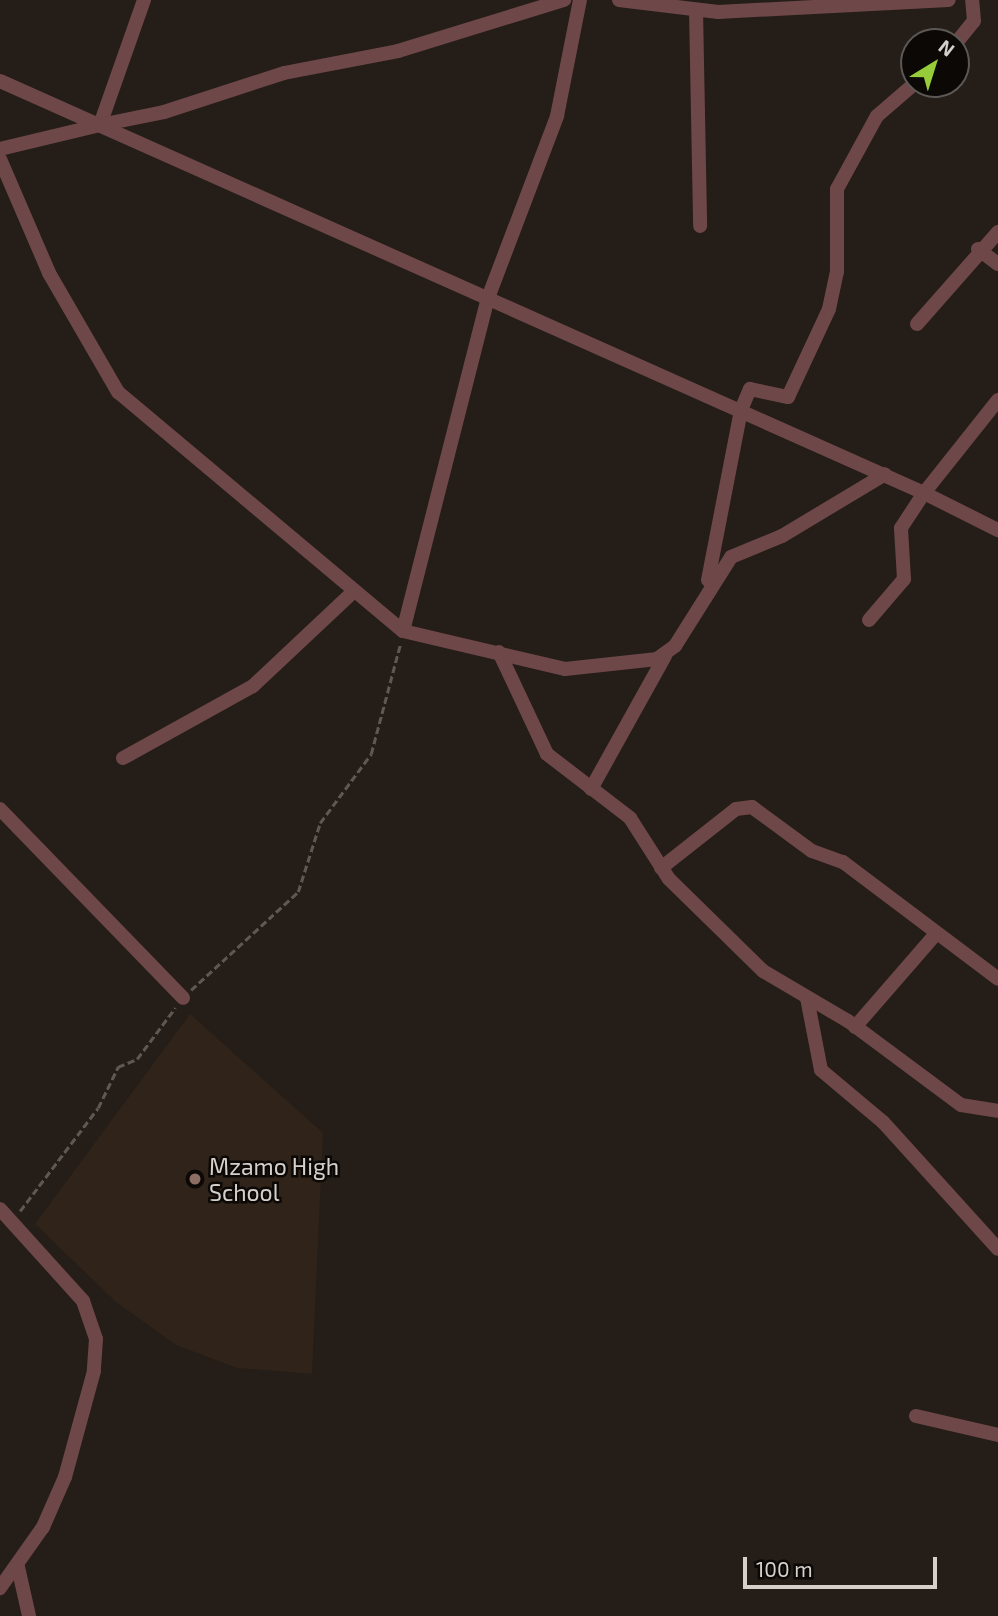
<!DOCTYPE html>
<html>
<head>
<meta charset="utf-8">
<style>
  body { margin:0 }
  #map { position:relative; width:998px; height:1616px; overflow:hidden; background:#251d17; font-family:"Exo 2",sans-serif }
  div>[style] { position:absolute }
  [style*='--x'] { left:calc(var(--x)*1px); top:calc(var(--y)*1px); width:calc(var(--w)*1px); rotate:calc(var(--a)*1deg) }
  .built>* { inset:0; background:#302319 }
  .path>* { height:2.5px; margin-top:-1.25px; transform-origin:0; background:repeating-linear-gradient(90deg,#5f5752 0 7px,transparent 0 10.5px) }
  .street>* { height:14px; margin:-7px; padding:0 7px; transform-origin:7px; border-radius:7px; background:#6e4749 }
  .dots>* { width:19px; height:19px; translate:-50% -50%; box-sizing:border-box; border:4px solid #0b0806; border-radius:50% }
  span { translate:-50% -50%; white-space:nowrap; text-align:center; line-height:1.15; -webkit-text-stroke:5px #0b0806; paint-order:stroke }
  .poi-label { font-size:23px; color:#d6d0cc }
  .left { translate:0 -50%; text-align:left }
  .north { position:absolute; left:900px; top:28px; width:70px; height:70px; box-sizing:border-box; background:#0b0806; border:2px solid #5c5855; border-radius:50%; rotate:38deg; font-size:19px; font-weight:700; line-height:28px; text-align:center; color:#d6d0cc }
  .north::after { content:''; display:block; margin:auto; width:24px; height:32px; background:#96cc3a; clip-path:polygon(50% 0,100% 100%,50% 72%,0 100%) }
  .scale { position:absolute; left:743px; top:1557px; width:194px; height:32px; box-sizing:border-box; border:4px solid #d6d0cc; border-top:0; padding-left:9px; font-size:21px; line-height:24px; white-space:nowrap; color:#d6d0cc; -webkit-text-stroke:5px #0b0806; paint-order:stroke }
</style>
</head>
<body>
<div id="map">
  <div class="built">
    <div style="clip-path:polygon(190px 1014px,323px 1133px,312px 1374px,237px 1368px,176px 1345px,116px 1302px,35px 1224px)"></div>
  </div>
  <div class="path">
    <div style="--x:191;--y:990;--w:145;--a:-42.5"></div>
    <div style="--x:298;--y:892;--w:72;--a:-72.3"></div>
    <div style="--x:320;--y:823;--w:86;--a:-53.5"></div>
    <div style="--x:371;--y:754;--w:113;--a:-75.1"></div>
    <div style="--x:20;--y:1211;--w:129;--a:-52.9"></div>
    <div style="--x:98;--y:1108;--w:46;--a:-64"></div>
    <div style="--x:118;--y:1067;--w:21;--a:-23"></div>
    <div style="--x:137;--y:1059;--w:64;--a:-53.3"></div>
  </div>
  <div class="street">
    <div style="--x:144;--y:0;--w:133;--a:109.4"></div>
    <div style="--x:100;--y:125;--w:65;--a:-11.5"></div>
    <div style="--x:164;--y:112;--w:126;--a:-18"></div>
    <div style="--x:284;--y:73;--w:116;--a:-10.9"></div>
    <div style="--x:398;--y:51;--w:174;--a:-17.1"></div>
    <div style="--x:619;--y:0;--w:100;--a:6.9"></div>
    <div style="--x:718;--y:12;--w:231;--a:-3"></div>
    <div style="--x:696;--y:10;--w:216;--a:88.9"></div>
    <div style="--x:956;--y:43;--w:28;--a:-51"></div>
    <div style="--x:974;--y:21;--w:21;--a:-95"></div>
    <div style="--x:0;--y:81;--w:1012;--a:24.03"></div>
    <div style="--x:924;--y:493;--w:119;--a:-51.5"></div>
    <div style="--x:0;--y:149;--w:103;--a:-13.5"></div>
    <div style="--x:0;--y:159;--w:124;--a:66.7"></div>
    <div style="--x:49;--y:273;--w:138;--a:59.9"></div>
    <div style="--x:118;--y:392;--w:372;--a:40"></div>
    <div style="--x:403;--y:631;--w:166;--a:13.2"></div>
    <div style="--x:565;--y:669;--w:93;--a:-6.2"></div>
    <div style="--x:657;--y:659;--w:22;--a:-36"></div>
    <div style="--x:675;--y:646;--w:105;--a:-57.8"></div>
    <div style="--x:731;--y:557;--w:55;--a:-22.4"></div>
    <div style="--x:782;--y:536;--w:120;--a:-31"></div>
    <div style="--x:978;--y:249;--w:25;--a:37"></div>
    <div style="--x:917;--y:324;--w:123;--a:-48.6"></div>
    <div style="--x:708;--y:580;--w:173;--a:-79"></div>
    <div style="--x:741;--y:410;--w:23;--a:-67"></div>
    <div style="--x:750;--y:389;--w:39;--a:12"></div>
    <div style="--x:788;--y:397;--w:97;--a:-65"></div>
    <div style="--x:829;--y:309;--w:38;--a:-78"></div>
    <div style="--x:837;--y:272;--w:83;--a:-90"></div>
    <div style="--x:837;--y:189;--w:83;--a:-61.3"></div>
    <div style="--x:877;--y:116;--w:49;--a:-40.9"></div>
    <div style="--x:869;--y:620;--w:54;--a:-49.5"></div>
    <div style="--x:904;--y:579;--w:51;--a:-93.4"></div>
    <div style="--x:901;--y:528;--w:42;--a:-56.7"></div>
    <div style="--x:924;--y:493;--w:83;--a:26.6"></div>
    <div style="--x:403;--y:631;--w:344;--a:-75.7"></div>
    <div style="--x:488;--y:298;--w:195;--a:-69.2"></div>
    <div style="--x:557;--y:116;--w:118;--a:-78.8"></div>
    <div style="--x:499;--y:652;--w:113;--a:64.8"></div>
    <div style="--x:547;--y:754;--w:105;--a:37.6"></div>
    <div style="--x:630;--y:818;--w:72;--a:57.4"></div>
    <div style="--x:669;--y:879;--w:132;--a:44.4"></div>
    <div style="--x:763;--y:971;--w:99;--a:30.5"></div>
    <div style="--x:848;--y:1021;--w:141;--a:36.6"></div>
    <div style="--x:961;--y:1105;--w:37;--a:9"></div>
    <div style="--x:123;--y:758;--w:149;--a:-29"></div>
    <div style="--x:253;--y:686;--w:137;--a:-43.2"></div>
    <div style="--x:591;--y:789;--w:152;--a:-60.9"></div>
    <div style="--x:0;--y:809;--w:263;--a:45.9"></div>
    <div style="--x:661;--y:868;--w:95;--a:-38.2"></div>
    <div style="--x:736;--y:809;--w:16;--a:-7"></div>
    <div style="--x:752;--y:807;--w:74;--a:36.3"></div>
    <div style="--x:812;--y:851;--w:33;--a:20"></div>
    <div style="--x:843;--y:862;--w:194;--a:37"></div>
    <div style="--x:807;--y:998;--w:73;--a:79"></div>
    <div style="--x:821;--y:1070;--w:81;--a:40"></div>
    <div style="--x:883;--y:1122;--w:171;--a:47.8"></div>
    <div style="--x:855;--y:1027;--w:121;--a:-49"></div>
    <div style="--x:0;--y:1209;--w:124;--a:47.9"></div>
    <div style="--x:83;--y:1301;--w:40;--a:71.1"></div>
    <div style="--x:96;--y:1339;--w:32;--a:94"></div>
    <div style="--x:94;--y:1371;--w:110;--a:105.3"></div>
    <div style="--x:65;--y:1477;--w:55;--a:113.7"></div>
    <div style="--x:43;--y:1527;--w:75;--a:125.2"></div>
    <div style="--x:916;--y:1416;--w:84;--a:13"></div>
    <div style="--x:18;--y:1567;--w:50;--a:77.3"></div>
  </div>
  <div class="dots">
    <div style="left:195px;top:1179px;background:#8d6e63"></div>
  </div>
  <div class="poi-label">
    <span class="left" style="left:209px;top:1179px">Mzamo High<br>School</span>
  </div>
  <div class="north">N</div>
  <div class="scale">100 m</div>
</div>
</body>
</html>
